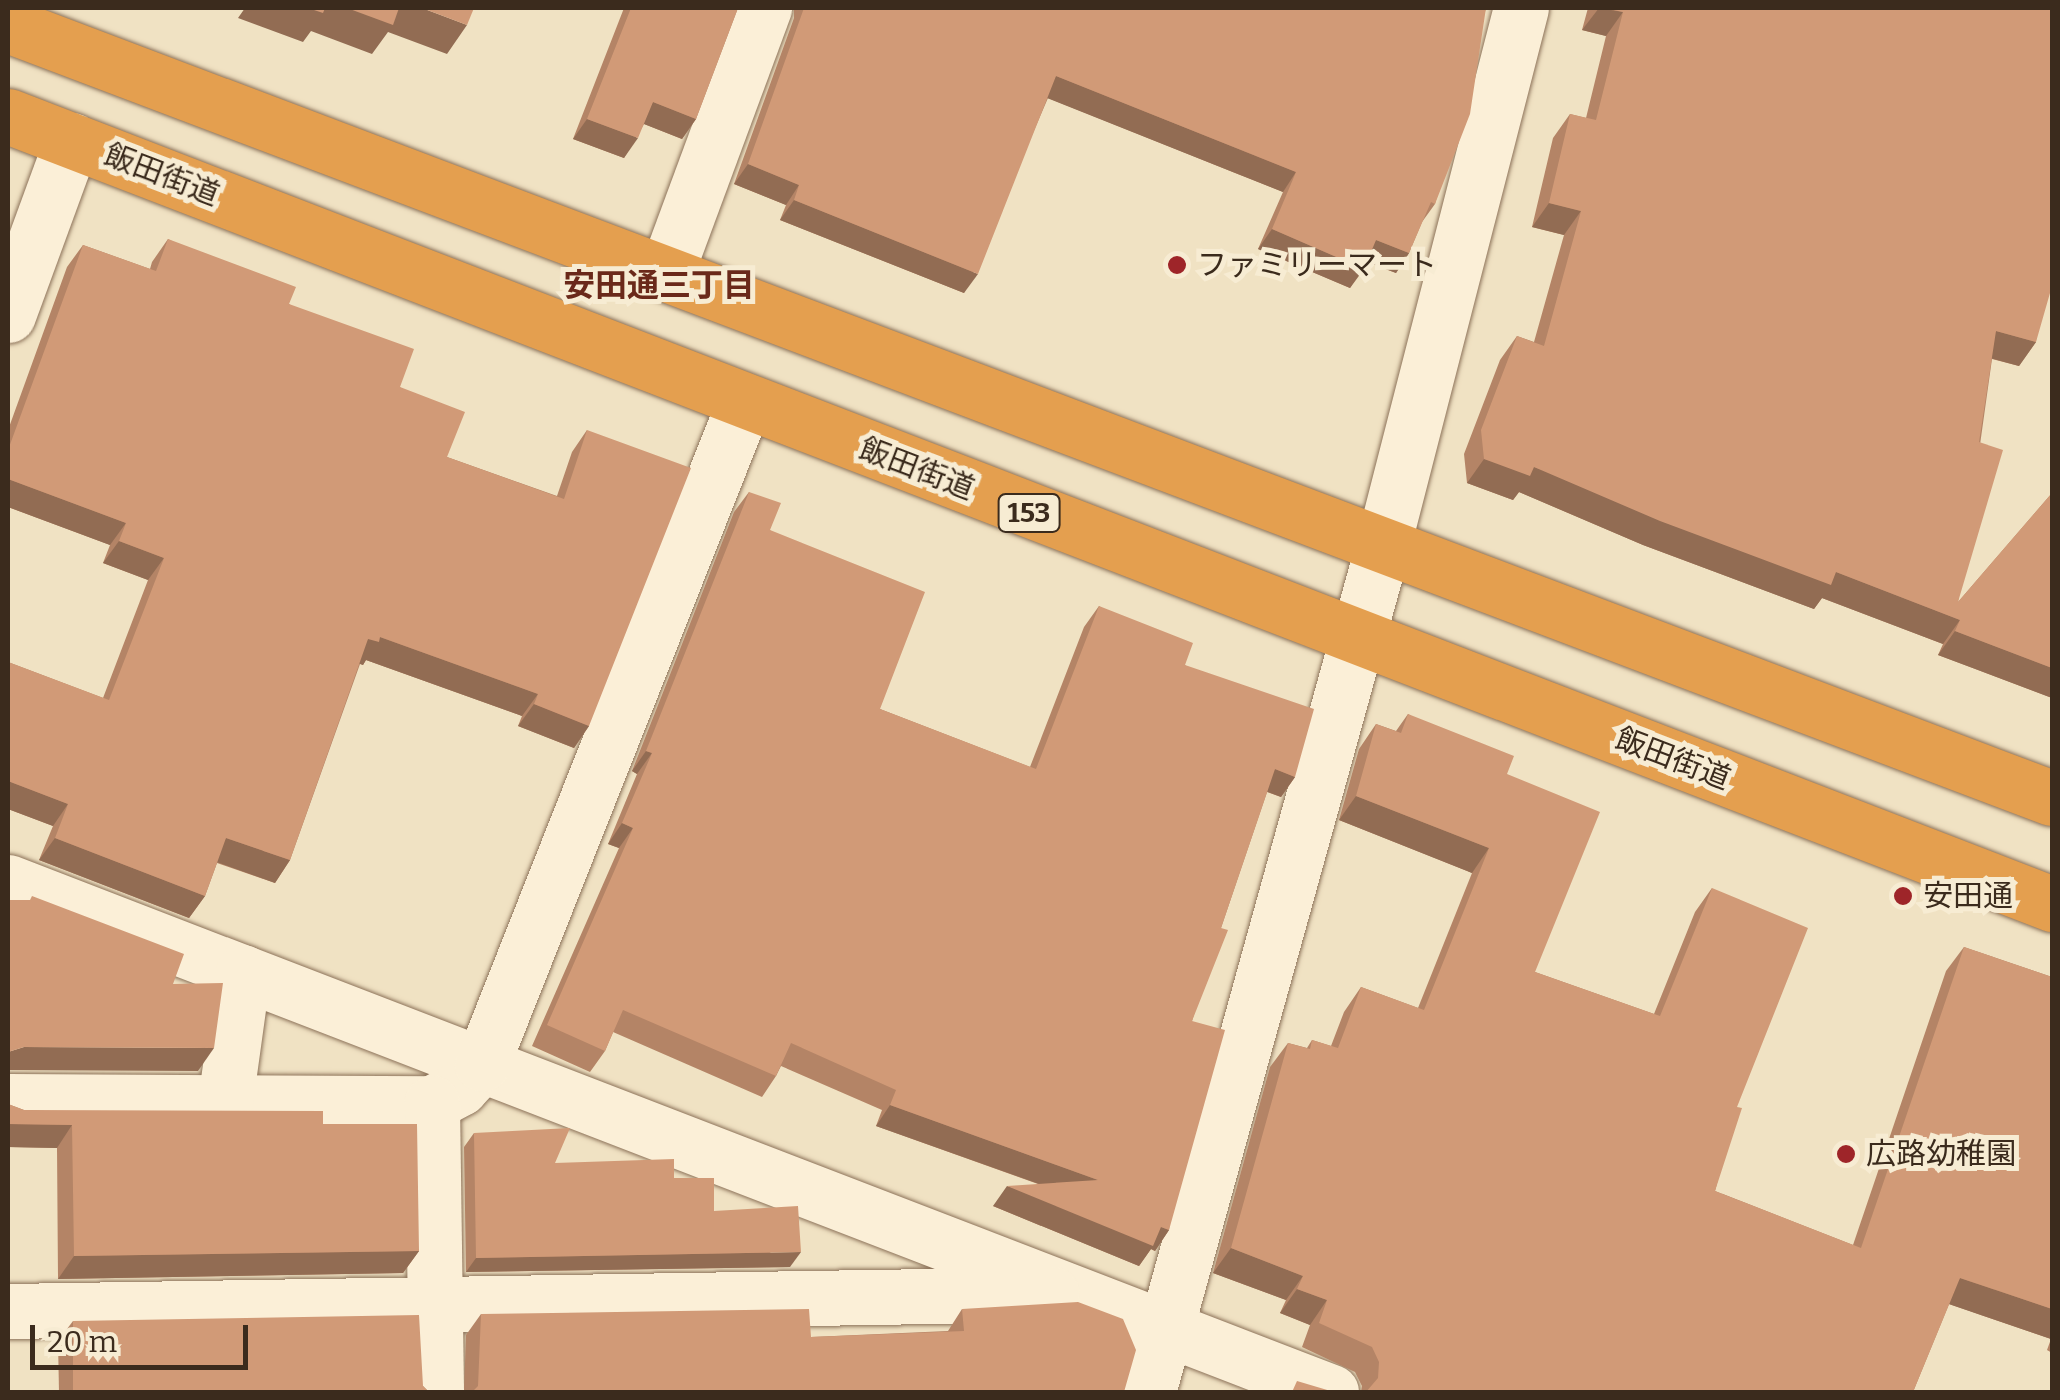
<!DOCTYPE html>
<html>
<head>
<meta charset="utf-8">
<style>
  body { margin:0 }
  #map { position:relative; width:2060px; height:1400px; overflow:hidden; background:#f0e2c3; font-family:Bitter,"Noto Sans JP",serif }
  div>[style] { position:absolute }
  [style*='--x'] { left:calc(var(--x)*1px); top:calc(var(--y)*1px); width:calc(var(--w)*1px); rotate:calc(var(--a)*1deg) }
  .roads { filter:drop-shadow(0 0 2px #8c7259) drop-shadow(0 0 2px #8c7259) }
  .minor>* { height:55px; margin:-27.5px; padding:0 27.5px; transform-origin:27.5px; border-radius:27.5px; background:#fbefd7 }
  .highway>* { height:55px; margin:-27.5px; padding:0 27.5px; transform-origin:27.5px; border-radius:27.5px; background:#e49f4f }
  .wall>* { inset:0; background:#b48466 }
  .shaded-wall>* { inset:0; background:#926c53 }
  .building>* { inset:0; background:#d19a77 }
  .dots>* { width:28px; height:28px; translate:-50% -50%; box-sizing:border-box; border:5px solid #f7ecd3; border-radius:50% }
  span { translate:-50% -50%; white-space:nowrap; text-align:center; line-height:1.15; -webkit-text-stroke:10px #f7ecd3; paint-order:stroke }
  .shield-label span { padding:2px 8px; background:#f7ecd3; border:2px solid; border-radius:8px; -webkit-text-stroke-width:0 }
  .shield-label { font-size:28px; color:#3b2b1d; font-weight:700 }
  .street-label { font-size:30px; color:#3b2b1d }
  .poi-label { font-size:30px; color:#3b2b1d }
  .left { translate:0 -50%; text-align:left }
  .neighbourhood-label { font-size:32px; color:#6a291a; font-weight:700 }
  .frame { position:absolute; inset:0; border:10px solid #3b2b1d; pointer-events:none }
  .scale { position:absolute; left:30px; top:1325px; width:218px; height:45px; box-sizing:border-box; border:5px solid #3b2b1d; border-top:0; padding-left:12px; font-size:30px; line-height:35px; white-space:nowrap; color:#3b2b1d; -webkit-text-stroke:8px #f7ecd3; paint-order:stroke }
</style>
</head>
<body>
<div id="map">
  <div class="roads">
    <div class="minor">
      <div style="--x:666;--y:273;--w:283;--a:-69.7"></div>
      <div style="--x:8;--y:315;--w:186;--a:-69.9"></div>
      <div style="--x:8;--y:882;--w:1418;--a:21.08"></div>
      <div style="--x:8;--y:1101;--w:424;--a:0.3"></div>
      <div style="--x:432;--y:1103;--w:32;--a:-28"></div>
      <div style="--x:460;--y:1088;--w:33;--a:-47"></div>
      <div style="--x:482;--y:1064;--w:711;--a:-68.38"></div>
      <div style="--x:225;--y:1102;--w:131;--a:-82.1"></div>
      <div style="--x:432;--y:1103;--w:289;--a:89.2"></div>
      <div style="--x:8;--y:1311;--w:1044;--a:-0.93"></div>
      <div style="--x:1148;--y:1392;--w:879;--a:-74.49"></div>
      <div style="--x:1383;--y:545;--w:554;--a:-75.59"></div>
    </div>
    <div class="highway">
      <div style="--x:8;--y:25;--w:2185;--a:20.72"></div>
      <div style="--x:8;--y:116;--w:2191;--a:21.08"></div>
    </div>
  </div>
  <div class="wall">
    <div style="clip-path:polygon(624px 8px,738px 8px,696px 119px,682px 139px,644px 124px,624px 158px,573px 139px)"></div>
    <div style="clip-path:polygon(794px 8px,1486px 8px,1435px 204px,1422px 222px,1409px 253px,1396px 273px,1367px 262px,1350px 288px,1258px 249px,1283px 192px,1048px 98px,964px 293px,780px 220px,786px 205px,734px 184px,794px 18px)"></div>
    <div style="clip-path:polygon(1588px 8px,2052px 8px,2036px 342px,2019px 366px,1992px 359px,1958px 602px,2052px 493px,2052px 698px,1938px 655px,1943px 644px,1822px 598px,1814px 609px,1643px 545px,1519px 492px,1513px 500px,1467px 483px,1464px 454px,1500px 360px,1517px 336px,1534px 342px,1564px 235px,1532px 227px,1553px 138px,1570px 114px,1586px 118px,1606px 36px,1582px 30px)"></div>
    <div style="clip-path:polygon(168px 239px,289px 304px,400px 387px,447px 457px,557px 496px,572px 452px,587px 430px,589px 726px,574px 748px,518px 726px,522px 716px,366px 660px,363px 665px,360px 664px,290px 860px,275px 883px,217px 863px,205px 896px,189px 918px,39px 860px,53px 826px,8px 809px,8px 662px,103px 698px,148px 580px,103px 563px,110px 545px,8px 507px,8px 430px,67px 267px,83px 245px,150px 269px,152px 262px)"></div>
    <div style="clip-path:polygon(749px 492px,770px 530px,880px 709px,1030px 767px,1084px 627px,1099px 606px,1185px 665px,1295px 777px,1281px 797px,1267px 792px,1221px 928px,1192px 1021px,1169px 1230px,1155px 1251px,1151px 1249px,1139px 1266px,993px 1206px,1038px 1184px,876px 1126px,882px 1110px,781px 1066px,776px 1076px,762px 1097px,613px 1032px,605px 1051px,590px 1072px,532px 1046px,619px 848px,608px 844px,637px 774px,632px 771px,734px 512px)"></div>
    <div style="clip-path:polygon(1408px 714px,1507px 774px,1535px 972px,1654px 1014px,1695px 912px,1712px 888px,1737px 1107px,1715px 1191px,1853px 1245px,1946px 971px,1964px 947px,2052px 977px,2052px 1353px,2047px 1350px,2051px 1339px,1949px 1304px,1913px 1392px,1361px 1392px,1362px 1386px,1355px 1372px,1302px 1347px,1310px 1325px,1280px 1313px,1286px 1300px,1213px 1273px,1270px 1067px,1288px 1043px,1307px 1048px,1312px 1040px,1331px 1046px,1344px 1012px,1361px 987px,1418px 1008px,1472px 873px,1339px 820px,1359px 749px,1376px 724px,1396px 731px)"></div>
    <div style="clip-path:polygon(8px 1104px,24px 1110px,323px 1124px,419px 1251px,403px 1273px,58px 1279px,57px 1148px,8px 1147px)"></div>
    <div style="clip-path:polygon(474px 1133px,555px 1163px,674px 1178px,714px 1211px,790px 1267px,466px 1272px,464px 1147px)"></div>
    <div style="clip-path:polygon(962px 1309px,1124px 1392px,464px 1392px,466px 1335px,481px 1314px,811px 1337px,948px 1331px)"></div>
    <div style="clip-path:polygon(73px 1321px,423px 1386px,429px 1392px,59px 1392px,58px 1341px)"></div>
  </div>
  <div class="shaded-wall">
    <div style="clip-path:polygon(245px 8px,422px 8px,467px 25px,447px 54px,388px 32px,372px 54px,311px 31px,303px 42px,238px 18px)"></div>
    <div style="clip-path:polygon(1599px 8px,1623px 12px,1606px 36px,1582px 30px)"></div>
    <div style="clip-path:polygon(1056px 76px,1296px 172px,1283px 192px,1042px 96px)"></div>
    <div style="clip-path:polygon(653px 102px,696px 119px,682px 139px,639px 122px)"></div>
    <div style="clip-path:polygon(587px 119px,638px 138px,624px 158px,573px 139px)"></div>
    <div style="clip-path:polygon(748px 164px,799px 185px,786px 205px,734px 184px)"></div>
    <div style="clip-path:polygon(794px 200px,978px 274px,964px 293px,780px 220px)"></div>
    <div style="clip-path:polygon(1549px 203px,1581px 211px,1564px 235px,1532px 227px)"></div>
    <div style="clip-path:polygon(1272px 229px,1364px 269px,1350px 288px,1258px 249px)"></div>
    <div style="clip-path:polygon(1376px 240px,1409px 253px,1396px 273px,1362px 260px)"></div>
    <div style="clip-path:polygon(1996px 331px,2036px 342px,2019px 366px,1979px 355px)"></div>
    <div style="clip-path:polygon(1484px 459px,1534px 467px,1836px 572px,1960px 620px,1943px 644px,1822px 598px,1814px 609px,1643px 545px,1519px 492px,1513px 500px,1467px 483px)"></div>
    <div style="clip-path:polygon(8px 479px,126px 523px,110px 545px,8px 507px)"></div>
    <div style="clip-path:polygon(119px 541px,164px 558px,148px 580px,103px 563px)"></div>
    <div style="clip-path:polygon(1955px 631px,2052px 668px,2052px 698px,1938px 655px)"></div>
    <div style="clip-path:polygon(380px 637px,538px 694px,522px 716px,366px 660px,363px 665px,353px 661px,368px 639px)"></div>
    <div style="clip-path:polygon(534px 704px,589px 726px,574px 748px,518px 726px)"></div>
    <div style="clip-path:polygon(646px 751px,652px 753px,637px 774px,632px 771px)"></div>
    <div style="clip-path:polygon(1275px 769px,1295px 777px,1281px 797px,1260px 789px)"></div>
    <div style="clip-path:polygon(8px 781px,68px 804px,53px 826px,8px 809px)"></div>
    <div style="clip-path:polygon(1356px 796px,1489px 848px,1472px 873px,1339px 820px)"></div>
    <div style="clip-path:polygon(622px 823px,633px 828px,619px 848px,608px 844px)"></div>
    <div style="clip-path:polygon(55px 838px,205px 896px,189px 918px,39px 860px)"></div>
    <div style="clip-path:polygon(226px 838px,290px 860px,275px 883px,211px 860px)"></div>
    <div style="clip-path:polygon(24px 1047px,214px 1048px,198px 1071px,8px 1070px,8px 1052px)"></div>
    <div style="clip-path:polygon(890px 1105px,1098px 1180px,1084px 1200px,876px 1126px)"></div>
    <div style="clip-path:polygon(8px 1124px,72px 1125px,57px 1148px,8px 1147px)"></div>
    <div style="clip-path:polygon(1007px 1186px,1161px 1227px,1169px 1230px,1155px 1251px,1151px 1249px,1139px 1266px,993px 1206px)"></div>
    <div style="clip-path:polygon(1231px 1248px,1303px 1276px,1286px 1300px,1213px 1273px)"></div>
    <div style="clip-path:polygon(419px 1251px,403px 1273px,58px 1279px,74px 1256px)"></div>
    <div style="clip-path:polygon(801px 1252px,790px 1267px,466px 1272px,476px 1258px)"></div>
    <div style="clip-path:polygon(1960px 1278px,2052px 1309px,2052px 1337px,2051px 1339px,1943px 1302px)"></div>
    <div style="clip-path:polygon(1297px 1289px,1327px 1300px,1310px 1325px,1280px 1313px)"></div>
  </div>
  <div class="building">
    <div style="clip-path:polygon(308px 8px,325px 8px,323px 13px)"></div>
    <div style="clip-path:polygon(347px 8px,399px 8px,393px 25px)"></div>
    <div style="clip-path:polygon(422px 8px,474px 8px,467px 25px)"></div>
    <div style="clip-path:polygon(631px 8px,738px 8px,696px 119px,653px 102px,638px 138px,587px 119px)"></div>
    <div style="clip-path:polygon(804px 8px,1486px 8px,1470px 114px,1435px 204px,1431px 202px,1409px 253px,1376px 240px,1364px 269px,1272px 229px,1296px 172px,1056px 76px,978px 274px,794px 200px,799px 185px,748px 164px)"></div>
    <div style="clip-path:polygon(1604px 8px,2052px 8px,2052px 286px,2036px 342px,1996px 331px,1979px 442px,2003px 450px,1958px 602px,2052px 493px,2052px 668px,1955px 631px,1960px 620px,1836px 572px,1831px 585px,1660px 521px,1534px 467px,1530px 476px,1484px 459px,1481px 430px,1517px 336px,1544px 346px,1581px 211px,1549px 203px,1570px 114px,1596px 120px,1623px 12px)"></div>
    <div style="clip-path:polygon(168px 239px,296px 287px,289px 304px,414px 349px,400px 387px,465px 412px,447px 457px,564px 499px,587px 430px,691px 468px,589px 726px,534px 704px,538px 694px,380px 637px,379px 642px,368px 639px,290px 860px,226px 838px,205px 896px,55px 838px,68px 804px,8px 781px,8px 662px,109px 700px,164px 558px,119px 541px,126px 523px,8px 479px,8px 450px,83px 245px,156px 271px)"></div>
    <div style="clip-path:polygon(749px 492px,781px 503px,770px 530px,925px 592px,880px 709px,1036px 769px,1099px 606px,1193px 643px,1185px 665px,1314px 709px,1295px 777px,1275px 769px,1221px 928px,1228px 930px,1192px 1021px,1225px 1030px,1169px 1230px,1161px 1227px,1153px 1246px,1007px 1186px,1098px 1180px,890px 1105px,896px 1090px,791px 1043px,776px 1076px,623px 1010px,605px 1051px,547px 1025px,633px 828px,622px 823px,652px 753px,646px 751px)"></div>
    <div style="clip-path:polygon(1408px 714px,1514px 756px,1507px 774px,1600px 812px,1535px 972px,1660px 1016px,1712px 888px,1808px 928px,1737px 1107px,1742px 1108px,1715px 1191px,1861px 1248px,1964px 947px,2052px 977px,2052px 1309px,1960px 1278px,1913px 1392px,1366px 1392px,1378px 1378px,1379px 1362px,1372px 1347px,1319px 1323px,1327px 1300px,1297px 1289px,1303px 1276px,1231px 1248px,1288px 1043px,1310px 1049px,1312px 1040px,1338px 1048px,1361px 987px,1424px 1010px,1489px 848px,1356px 796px,1376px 724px,1401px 733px)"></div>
    <div style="clip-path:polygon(32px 896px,184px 954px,173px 984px,223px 983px,214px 1048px,24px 1047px,8px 1052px,8px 900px,30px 900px)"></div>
    <div style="clip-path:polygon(8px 1104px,24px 1110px,323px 1111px,323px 1124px,417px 1124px,419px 1251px,74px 1256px,72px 1125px,8px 1124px)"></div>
    <div style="clip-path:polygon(570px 1128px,555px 1163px,674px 1159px,674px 1178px,714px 1178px,714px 1211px,798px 1206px,801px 1252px,476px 1258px,474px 1133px)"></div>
    <div style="clip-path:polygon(1078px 1302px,1123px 1319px,1136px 1350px,1124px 1392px,472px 1392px,478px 1386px,481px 1314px,809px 1309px,811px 1337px,964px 1331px,962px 1309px)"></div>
    <div style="clip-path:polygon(419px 1315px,423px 1386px,429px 1392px,73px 1392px,73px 1321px)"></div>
    <div style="clip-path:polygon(1297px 1381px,1334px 1392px,1292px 1392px)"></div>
  </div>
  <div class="dots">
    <div style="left:1177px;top:265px;background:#9e2529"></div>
    <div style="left:1903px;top:896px;background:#9e2529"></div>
    <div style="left:1846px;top:1154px;background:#9e2529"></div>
  </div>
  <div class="shield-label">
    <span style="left:1029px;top:513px">153</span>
  </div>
  <div class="street-label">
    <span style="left:162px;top:175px;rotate:21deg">飯田街道</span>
    <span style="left:917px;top:469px;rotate:21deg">飯田街道</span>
    <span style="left:1673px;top:759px;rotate:21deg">飯田街道</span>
  </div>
  <div class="poi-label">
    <span class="left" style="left:1197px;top:265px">ファミリーマート</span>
    <span class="left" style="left:1923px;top:896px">安田通</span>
    <span class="left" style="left:1866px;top:1154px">広路幼稚園</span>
  </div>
  <div class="neighbourhood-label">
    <span style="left:659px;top:285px">安田通三丁目</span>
  </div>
  <div class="frame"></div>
  <div class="scale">20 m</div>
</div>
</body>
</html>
